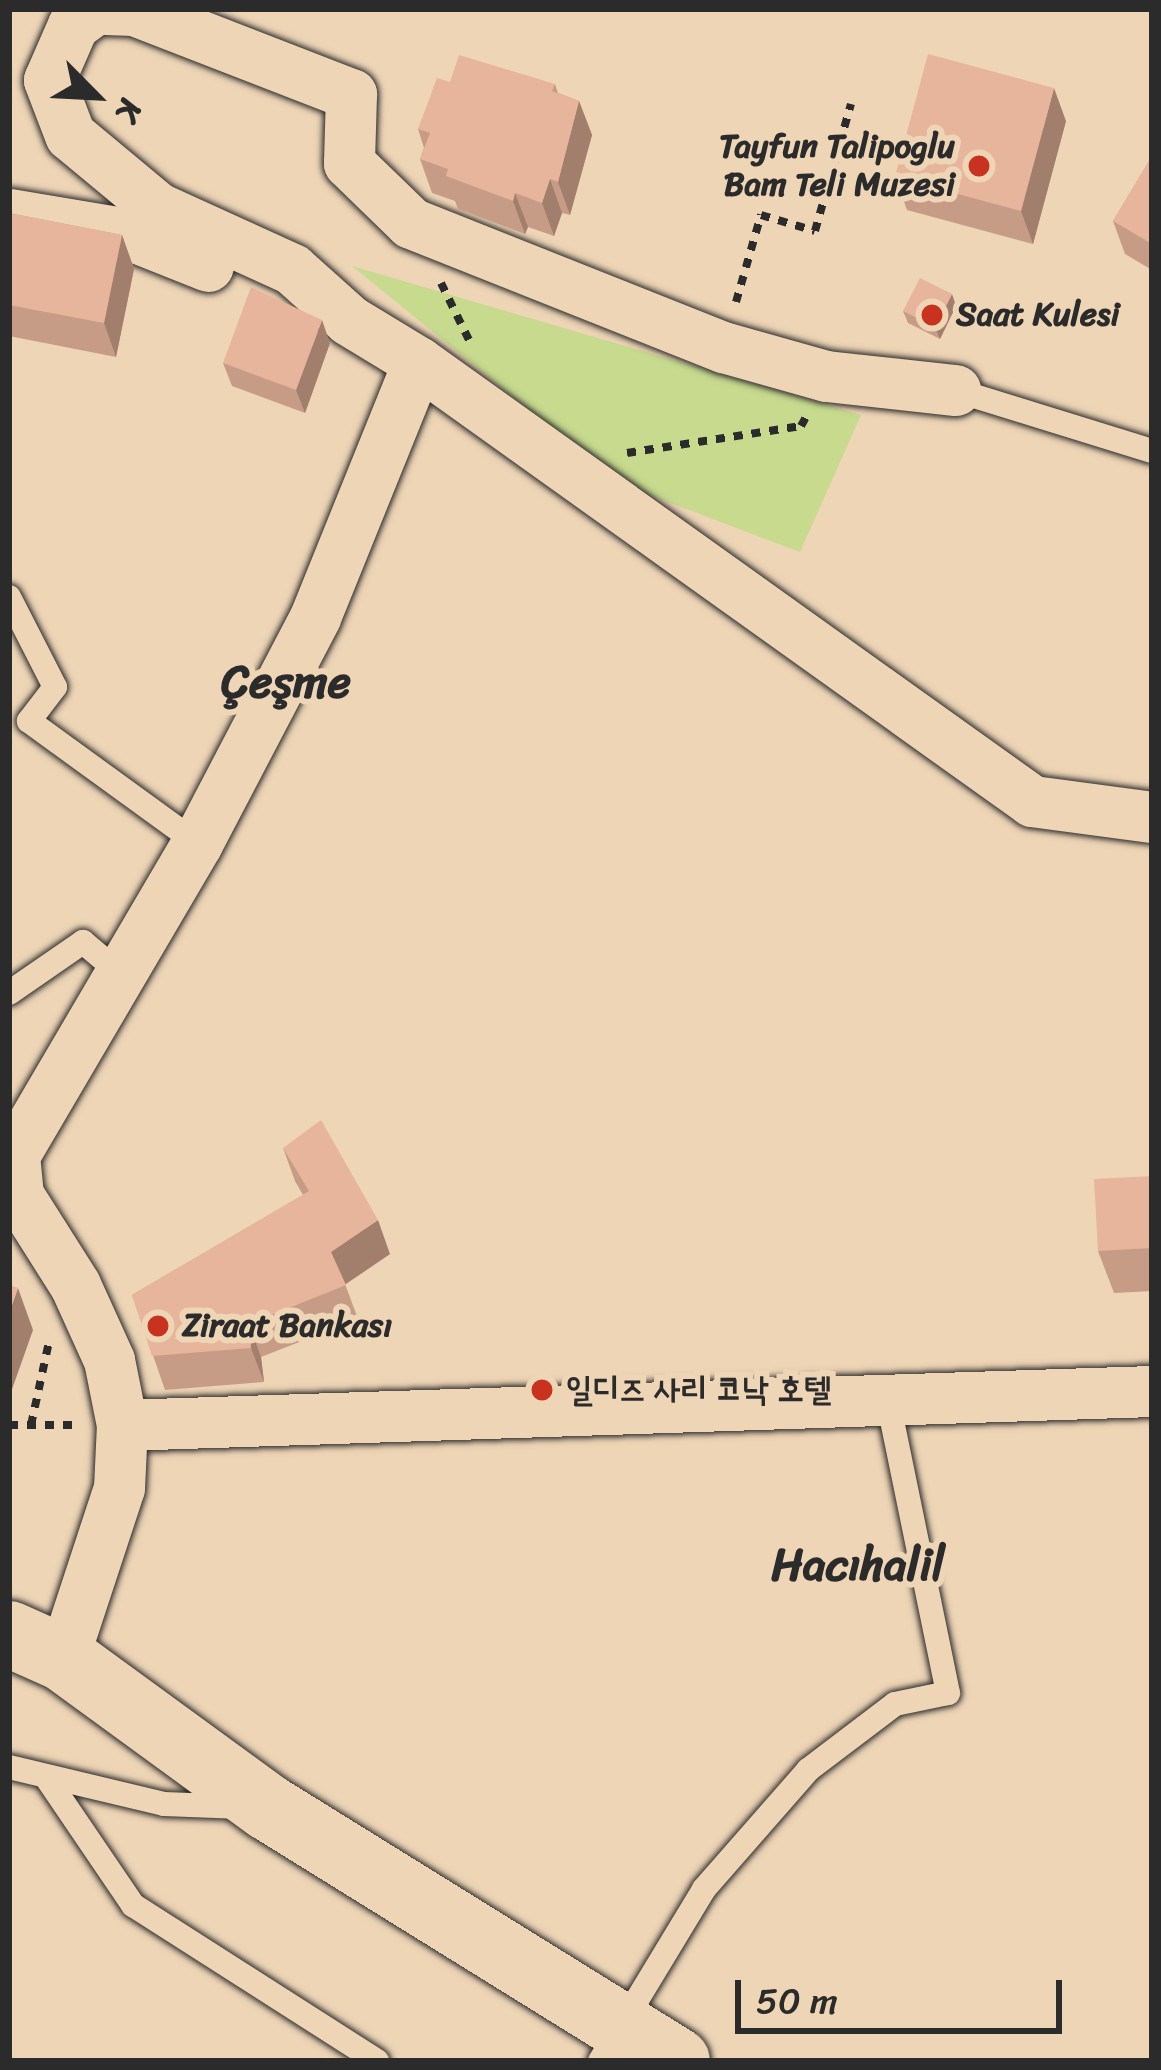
<!DOCTYPE html>
<html>
<head>
<meta charset="utf-8">
<style>
  body { margin:0 }
  #map { position:relative; width:1161px; height:2070px; overflow:hidden; background:#eed5b6; font-family:Sriracha,"Poor Story",sans-serif }
  div>[style] { position:absolute }
  [style*='--x'] { left:calc(var(--x)*1px); top:calc(var(--y)*1px); width:calc(var(--w)*1px); rotate:calc(var(--a)*1deg) }
  .green>* { inset:0; background:#c7da8e }
  .path>* { height:8px; margin-top:-4px; transform-origin:0; background:repeating-linear-gradient(90deg,#2b2b2b 0 9px,transparent 0 18px) }
  .roads { filter:drop-shadow(0 0 3px #2b2b2b) drop-shadow(0 0 3px #2b2b2b) }
  .lane>* { height:24px; margin:-12px; padding:0 12px; transform-origin:12px; border-radius:12px; background:#eed5b6 }
  .street>* { height:51px; margin:-25.5px; padding:0 25.5px; transform-origin:25.5px; border-radius:25.5px; background:#eed5b6 }
  .secondary>* { height:66px; margin:-33px; padding:0 33px; transform-origin:33px; border-radius:33px; background:#eed5b6 }
  .wall>* { inset:0; background:#c79c86 }
  .shaded-wall>* { inset:0; background:#a27f6d }
  .building>* { inset:0; background:#e7b59c }
  .dots>* { width:33px; height:33px; translate:-50% -50%; box-sizing:border-box; border:6px solid #eed5b6; border-radius:50% }
  span { translate:-50% -50%; white-space:nowrap; text-align:center; line-height:1.15; -webkit-text-stroke:12px #eed5b6; paint-order:stroke }
  .poi-label { font-size:33px; color:#2b2b2b; font-weight:700 }
  .right { translate:-100% -50%; text-align:right }
  .left { translate:0 -50%; text-align:left }
  .district-label { font-size:45px; color:#2b2b2b; font-weight:700 }
  .frame { position:absolute; inset:0; border:12px solid #2b2b2b; pointer-events:none }
  .north { position:absolute; left:36px; top:36px; width:120px; height:120px; -webkit-text-stroke:9px #eed5b6; paint-order:stroke; rotate:114deg; font-size:33px; font-weight:700; line-height:48px; text-align:center; color:#2b2b2b }
  .north::after { content:''; display:block; margin:auto; width:42px; height:54px; background:#2b2b2b; clip-path:polygon(50% 0,100% 100%,50% 72%,0 100%) }
  .scale { position:absolute; left:735px; top:1980px; width:327px; height:54px; box-sizing:border-box; border:6px solid #2b2b2b; border-top:0; padding-left:15px; font-size:36px; line-height:42px; white-space:nowrap; color:#2b2b2b; -webkit-text-stroke:9px #eed5b6; paint-order:stroke }
</style>
</head>
<body>
<div id="map">
  <div class="green">
    <div style="clip-path:polygon(352px 266px,861px 415px,800px 552px,620px 484px)"></div>
  </div>
  <div class="path">
    <div style="--x:441;--y:283;--w:64;--a:63.8"></div>
    <div style="--x:736;--y:302;--w:91;--a:-74"></div>
    <div style="--x:761;--y:215;--w:56;--a:16.5"></div>
    <div style="--x:815;--y:231;--w:132;--a:-74.2"></div>
    <div style="--x:627;--y:453;--w:176;--a:-8.8"></div>
    <div style="--x:801;--y:426;--w:13;--a:-61"></div>
    <div style="--x:9;--y:1425;--w:69;--a:0"></div>
    <div style="--x:31;--y:1425;--w:85;--a:-77.8"></div>
  </div>
  <div class="roads">
    <div class="lane">
      <div style="--x:955;--y:390;--w:206;--a:17.2"></div>
      <div style="--x:9;--y:597;--w:101;--a:62.9"></div>
      <div style="--x:55;--y:687;--w:43;--a:127.4"></div>
      <div style="--x:29;--y:721;--w:208;--a:36"></div>
      <div style="--x:9;--y:993;--w:90;--a:-34.6"></div>
      <div style="--x:83;--y:942;--w:51;--a:40.2"></div>
      <div style="--x:9;--y:1767;--w:159;--a:13.4"></div>
      <div style="--x:164;--y:1804;--w:78;--a:2.2"></div>
      <div style="--x:46;--y:1777;--w:155;--a:55.8"></div>
      <div style="--x:133;--y:1905;--w:290;--a:32.6"></div>
      <div style="--x:600;--y:2061;--w:201;--a:-58.8"></div>
      <div style="--x:704;--y:1889;--w:158;--a:-48.8"></div>
      <div style="--x:808;--y:1770;--w:109;--a:-37.2"></div>
      <div style="--x:895;--y:1704;--w:54;--a:-11.7"></div>
      <div style="--x:948;--y:1693;--w:299;--a:-101.6"></div>
    </div>
    <div class="street">
      <div style="--x:105;--y:9;--w:29;--a:2"></div>
      <div style="--x:134;--y:10;--w:233;--a:21.2"></div>
      <div style="--x:351;--y:94;--w:69;--a:91.7"></div>
      <div style="--x:349;--y:163;--w:86;--a:44.1"></div>
      <div style="--x:411;--y:223;--w:336;--a:21.7"></div>
      <div style="--x:723;--y:347;--w:107;--a:15.7"></div>
      <div style="--x:826;--y:376;--w:130;--a:6.2"></div>
      <div style="--x:9;--y:214;--w:121;--a:9.5"></div>
      <div style="--x:128;--y:234;--w:86;--a:21.8"></div>
      <div style="--x:418;--y:362;--w:755;--a:35.56"></div>
      <div style="--x:1032;--y:801;--w:121;--a:7.6"></div>
      <div style="--x:122;--y:1425;--w:1031;--a:-1.89"></div>
      <div style="--x:63;--y:1658;--w:179;--a:-71.8"></div>
      <div style="--x:119;--y:1488;--w:63;--a:-87.3"></div>
      <div style="--x:122;--y:1425;--w:66;--a:-101.3"></div>
      <div style="--x:109;--y:1360;--w:82;--a:-114.4"></div>
      <div style="--x:75;--y:1285;--w:107;--a:-122.3"></div>
      <div style="--x:18;--y:1195;--w:40;--a:-95.7"></div>
      <div style="--x:14;--y:1155;--w:362;--a:-59.6"></div>
      <div style="--x:197;--y:843;--w:255;--a:-62.4"></div>
      <div style="--x:315;--y:617;--w:275;--a:-68"></div>
      <div style="--x:418;--y:362;--w:81;--a:-148.7"></div>
      <div style="--x:349;--y:320;--w:76;--a:-138.2"></div>
      <div style="--x:292;--y:269;--w:147;--a:-155.5"></div>
      <div style="--x:158;--y:208;--w:114;--a:-140.3"></div>
      <div style="--x:70;--y:135;--w:59;--a:-110.9"></div>
      <div style="--x:49;--y:80;--w:60;--a:-66.4"></div>
      <div style="--x:73;--y:25;--w:27;--a:-36"></div>
    </div>
    <div class="secondary">
      <div style="--x:9;--y:1634;--w:59;--a:24"></div>
      <div style="--x:63;--y:1658;--w:255;--a:36.1"></div>
      <div style="--x:269;--y:1808;--w:480;--a:31.8"></div>
    </div>
  </div>
  <div class="wall">
    <div style="clip-path:polygon(555px 84px,558px 93px,579px 101px,592px 135px,570px 215px,562px 213px,554px 236px,528px 227px,525px 234px,458px 209px,455px 201px,432px 193px,420px 159px,424px 148px,418px 129px)"></div>
    <div style="clip-path:polygon(1066px 121px,1033px 244px,907px 210px,895px 177px)"></div>
    <div style="clip-path:polygon(1152px 156px,1152px 270px,1125px 254px,1113px 221px)"></div>
    <div style="clip-path:polygon(9px 213px,122px 235px,134px 269px,116px 357px,9px 336px)"></div>
    <div style="clip-path:polygon(956px 306px,940px 339px,908px 323px,903px 311px)"></div>
    <div style="clip-path:polygon(330px 343px,305px 413px,232px 386px,223px 363px)"></div>
    <div style="clip-path:polygon(283px 1148px,390px 1254px,345px 1284px,358px 1319px,261px 1357px,264px 1382px,165px 1390px,132px 1295px,303px 1195px,295px 1181px)"></div>
    <div style="clip-path:polygon(1152px 1176px,1152px 1291px,1114px 1293px,1098px 1251px)"></div>
  </div>
  <div class="shaded-wall">
    <div style="clip-path:polygon(1054px 88px,1066px 121px,1033px 244px,1021px 211px)"></div>
    <div style="clip-path:polygon(579px 101px,592px 135px,570px 215px,558px 182px)"></div>
    <div style="clip-path:polygon(550px 179px,562px 213px,554px 236px,542px 203px)"></div>
    <div style="clip-path:polygon(515px 193px,528px 227px,525px 234px,513px 201px)"></div>
    <div style="clip-path:polygon(122px 235px,134px 269px,116px 357px,104px 323px)"></div>
    <div style="clip-path:polygon(952px 294px,956px 306px,940px 339px,935px 327px)"></div>
    <div style="clip-path:polygon(322px 320px,330px 343px,305px 413px,296px 390px)"></div>
    <div style="clip-path:polygon(378px 1220px,390px 1254px,343px 1286px,331px 1252px)"></div>
    <div style="clip-path:polygon(18px 1288px,33px 1330px,10px 1395px,9px 1313px)"></div>
    <div style="clip-path:polygon(249px 1324px,261px 1357px,264px 1382px,251px 1348px)"></div>
  </div>
  <div class="building">
    <div style="clip-path:polygon(928px 54px,1054px 88px,1021px 211px,895px 177px)"></div>
    <div style="clip-path:polygon(459px 55px,555px 84px,552px 91px,579px 101px,558px 182px,550px 179px,542px 203px,515px 193px,513px 201px,446px 176px,448px 169px,420px 159px,430px 133px,418px 129px,437px 78px,450px 82px)"></div>
    <div style="clip-path:polygon(1152px 156px,1152px 244px,1113px 221px)"></div>
    <div style="clip-path:polygon(9px 213px,122px 235px,104px 323px,9px 305px)"></div>
    <div style="clip-path:polygon(920px 278px,952px 294px,935px 327px,903px 311px)"></div>
    <div style="clip-path:polygon(251px 287px,322px 320px,296px 390px,223px 363px)"></div>
    <div style="clip-path:polygon(321px 1120px,378px 1220px,331px 1252px,346px 1285px,249px 1324px,251px 1348px,152px 1356px,132px 1295px,309px 1191px,283px 1148px)"></div>
    <div style="clip-path:polygon(1152px 1176px,1152px 1248px,1098px 1251px,1094px 1179px)"></div>
    <div style="clip-path:polygon(9px 1285px,18px 1288px,9px 1313px)"></div>
  </div>
  <div class="dots">
    <div style="left:979px;top:166px;background:#c8321e"></div>
    <div style="left:932px;top:315px;background:#c8321e"></div>
    <div style="left:158px;top:1326px;background:#c8321e"></div>
    <div style="left:542px;top:1390px;background:#c8321e"></div>
  </div>
  <div class="poi-label">
    <span class="right" style="left:955px;top:166px">Tayfun Talipoglu<br>Bam Teli Muzesi</span>
    <span class="left" style="left:956px;top:315px">Saat Kulesi</span>
    <span class="left" style="left:182px;top:1326px">Ziraat Bankası</span>
    <span class="left" style="left:566px;top:1390px">일디즈 사리 코낙 호텔</span>
  </div>
  <div class="district-label">
    <span style="left:286px;top:683px">Çeşme</span>
    <span style="left:858px;top:1566px">Hacıhalil</span>
  </div>
  <div class="frame"></div>
  <div class="north">K</div>
  <div class="scale">50 m</div>
</div>
</body>
</html>
